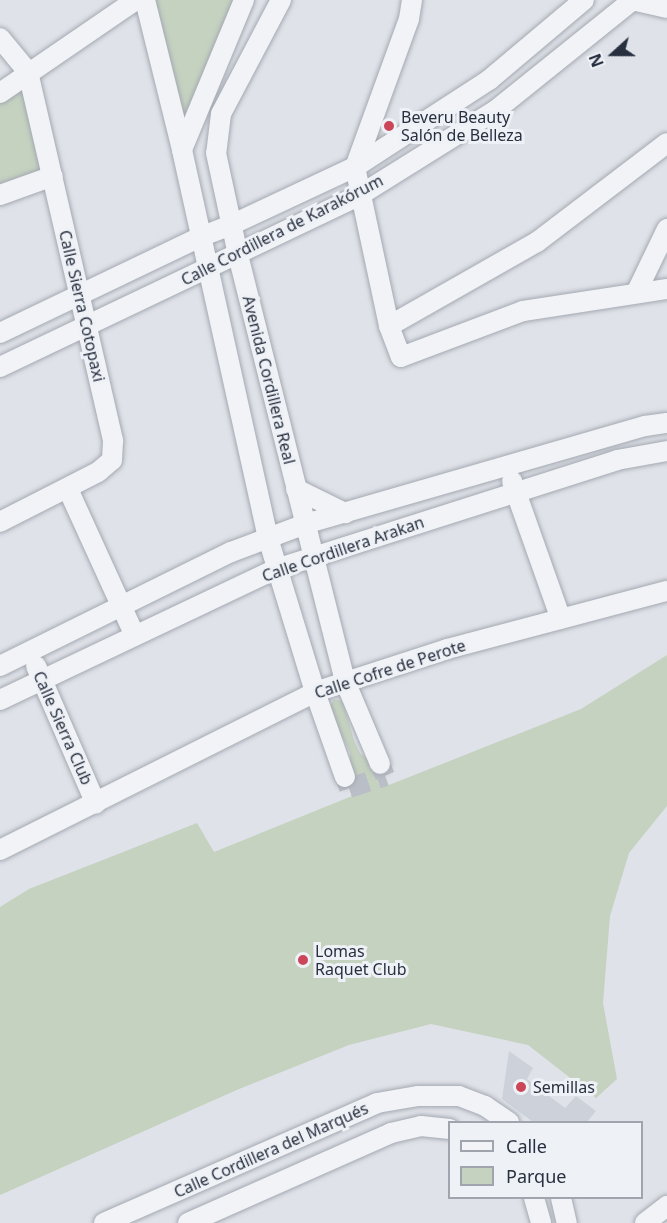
<!DOCTYPE html>
<html>
<head>
<meta charset="utf-8">
<style>
  body { margin:0 }
  #map { position:relative; width:667px; height:1223px; overflow:hidden; background:#dfe2e8; font-family:"Noto Sans",sans-serif }
  div>[style] { position:absolute }
  [style*='--x'] { left:calc(var(--x)*1px); top:calc(var(--y)*1px); width:calc(var(--w)*1px); rotate:calc(var(--a)*1deg) }
  .built>* { inset:0; background:#cdd2da }
  .green>* { inset:0; background:#c5d2c0 }
  .minor-tunnel>* { height:20px; margin-top:-10px; transform-origin:0; background:repeating-linear-gradient(90deg,#babec6 0 20px,transparent 0 30px) }
  .roads { filter:drop-shadow(0 0 2px #a4a9b2) drop-shadow(0 0 2px #a4a9b2) }
  .minor>* { height:20px; margin:-10px; padding:0 10px; transform-origin:10px; border-radius:10px; background:#f2f3f6 }
  .dots>* { width:16px; height:16px; translate:-50% -50%; box-sizing:border-box; border:3px solid #eef1f6; border-radius:50% }
  span { translate:-50% -50%; white-space:nowrap; text-align:center; line-height:1.15; -webkit-text-stroke:6px #eef1f6; paint-order:stroke }
  .poi-label { font-size:16px; color:#28303f }
  .left { translate:0 -50%; text-align:left }
  .street-label { font-size:16px; color:#28303f }
  .legend { position:absolute; left:448px; top:1121px; width:195px; height:78px; box-sizing:border-box; background:#eef1f6; border:2px solid #9fa4ad; margin:0; padding:8px 10px; list-style:none; font-size:18px; color:#28303f }
  .legend li { display:flex; align-items:center; gap:12px; height:30px }
  .legend b { width:30px; border:2px solid #9fa4ad }
  .north { position:absolute; left:583px; top:24px; width:60px; height:60px; -webkit-text-stroke:4px #eef1f6; paint-order:stroke; rotate:249deg; font-size:16px; font-weight:700; line-height:24px; text-align:center; color:#28303f }
  .north::after { content:''; display:block; margin:auto; width:21px; height:27px; background:#28303f; clip-path:polygon(50% 0,100% 100%,50% 72%,0 100%) }
</style>
</head>
<body>
<div id="map">
  <div class="built">
    <div style="clip-path:polygon(509px 1051px,533px 1068px,527px 1079px,565px 1108px,576px 1096px,596px 1111px,587px 1122px,533px 1122px,502px 1099px)"></div>
  </div>
  <div class="green">
    <div style="clip-path:polygon(148px 0,236px 0,183px 140px)"></div>
    <div style="clip-path:polygon(25px 82px,45px 169px,0 185px,0 101px)"></div>
    <div style="clip-path:polygon(667px 655px,667px 806px,629px 853px,610px 916px,603px 1003px,617px 1079px,596px 1098px,528px 1045px,431px 1024px,349px 1045px,239px 1089px,0 1195px,0 907px,29px 889px,197px 823px,214px 852px,352px 796px,345px 777px,350px 769px,350px 752px,328px 709px,334px 699px,342px 701px,344px 706px,354px 740px,360px 753px,370px 761px,369px 768px,380px 764px,389px 785px,581px 709px)"></div>
  </div>
  <div class="minor-tunnel">
    <div style="--x:345;--y:777;--w:12;--a:70"></div>
    <div style="--x:349;--y:788;--w:38;--a:-18"></div>
    <div style="--x:385;--y:776;--w:13;--a:-113"></div>
  </div>
  <div class="roads">
    <div class="minor">
      <div style="--x:145;--y:0;--w:154;--a:76.1"></div>
      <div style="--x:244;--y:0;--w:162;--a:112.5"></div>
      <div style="--x:182;--y:150;--w:397;--a:77.5"></div>
      <div style="--x:268;--y:538;--w:161;--a:73"></div>
      <div style="--x:315;--y:692;--w:90;--a:70.6"></div>
      <div style="--x:281;--y:0;--w:129;--a:117.8"></div>
      <div style="--x:221;--y:114;--w:39;--a:97"></div>
      <div style="--x:216;--y:153;--w:104;--a:77.8"></div>
      <div style="--x:238;--y:255;--w:439;--a:75.9"></div>
      <div style="--x:345;--y:681;--w:90;--a:67.1"></div>
      <div style="--x:412;--y:0;--w:19;--a:99"></div>
      <div style="--x:409;--y:19;--w:158;--a:110"></div>
      <div style="--x:355;--y:167;--w:163;--a:77.9"></div>
      <div style="--x:389;--y:326;--w:33;--a:69"></div>
      <div style="--x:401;--y:357;--w:130;--a:-20.7"></div>
      <div style="--x:523;--y:311;--w:146;--a:-8.7"></div>
      <div style="--x:632;--y:0;--w:36;--a:13"></div>
      <div style="--x:0;--y:38;--w:44;--a:50.5"></div>
      <div style="--x:28;--y:72;--w:379;--a:77"></div>
      <div style="--x:113;--y:441;--w:19;--a:93"></div>
      <div style="--x:112;--y:460;--w:18;--a:139"></div>
      <div style="--x:98;--y:472;--w:110;--a:153"></div>
      <div style="--x:0;--y:93;--w:165;--a:-34.4"></div>
      <div style="--x:0;--y:195;--w:56;--a:-19.7"></div>
      <div style="--x:637;--y:291;--w:69;--a:-64.2"></div>
      <div style="--x:389;--y:326;--w:170;--a:-29.6"></div>
      <div style="--x:537;--y:242;--w:163;--a:-37.3"></div>
      <div style="--x:0;--y:333;--w:222;--a:-25.6"></div>
      <div style="--x:200;--y:237;--w:33;--a:-21"></div>
      <div style="--x:231;--y:225;--w:137;--a:-25.1"></div>
      <div style="--x:355;--y:167;--w:160;--a:-33"></div>
      <div style="--x:489;--y:80;--w:124;--a:-40.1"></div>
      <div style="--x:0;--y:367;--w:399;--a:-25.5"></div>
      <div style="--x:360;--y:195;--w:160;--a:-32"></div>
      <div style="--x:496;--y:110;--w:176;--a:-38.8"></div>
      <div style="--x:512;--y:481;--w:146;--a:70.5"></div>
      <div style="--x:68;--y:489;--w:159;--a:65.5"></div>
      <div style="--x:296;--y:489;--w:55;--a:26.1"></div>
      <div style="--x:0;--y:666;--w:258;--a:-26.3"></div>
      <div style="--x:231;--y:552;--w:79;--a:-20.7"></div>
      <div style="--x:305;--y:524;--w:354;--a:-16.1"></div>
      <div style="--x:645;--y:426;--w:22;--a:-8"></div>
      <div style="--x:36;--y:666;--w:150;--a:66.5"></div>
      <div style="--x:0;--y:700;--w:306;--a:-25.4"></div>
      <div style="--x:276;--y:569;--w:358;--a:-17.7"></div>
      <div style="--x:617;--y:460;--w:51;--a:-10.2"></div>
      <div style="--x:0;--y:850;--w:352;--a:-26.6"></div>
      <div style="--x:315;--y:692;--w:139;--a:-18"></div>
      <div style="--x:447;--y:649;--w:228;--a:-14.8"></div>
      <div style="--x:534;--y:1198;--w:26;--a:74"></div>
      <div style="--x:561;--y:1198;--w:26;--a:77"></div>
      <div style="--x:104;--y:1223;--w:298;--a:-23.7"></div>
      <div style="--x:377;--y:1103;--w:42;--a:-9.7"></div>
      <div style="--x:418;--y:1096;--w:41;--a:0"></div>
      <div style="--x:459;--y:1096;--w:28;--a:21"></div>
      <div style="--x:485;--y:1106;--w:29;--a:34"></div>
      <div style="--x:188;--y:1223;--w:222;--a:-23.9"></div>
      <div style="--x:391;--y:1133;--w:31;--a:-13"></div>
      <div style="--x:421;--y:1126;--w:29;--a:6"></div>
      <div style="--x:645;--y:1223;--w:28;--a:-38"></div>
    </div>
  </div>
  <div class="dots">
    <div style="left:389px;top:126px;background:#cb4658"></div>
    <div style="left:303px;top:960px;background:#cb4658"></div>
    <div style="left:521px;top:1087px;background:#cb4658"></div>
  </div>
  <div class="poi-label">
    <span class="left" style="left:401px;top:126px">Beveru Beauty<br>Salón de Belleza</span>
    <span class="left" style="left:315px;top:960px">Lomas<br>Raquet Club</span>
    <span class="left" style="left:533px;top:1087px">Semillas</span>
  </div>
  <div class="street-label">
    <span style="left:282px;top:230px;rotate:-27deg">Calle Cordillera de Karakórum</span>
    <span style="left:82px;top:306px;rotate:77deg">Calle Sierra Cotopaxi</span>
    <span style="left:269px;top:380px;rotate:76deg">Avenida Cordillera Real</span>
    <span style="left:343px;top:549px;rotate:-19deg">Calle Cordillera Arakan</span>
    <span style="left:390px;top:669px;rotate:-18deg">Calle Cofre de Perote</span>
    <span style="left:63px;top:728px;rotate:66deg">Calle Sierra Club</span>
    <span style="left:271px;top:1150px;rotate:-24deg">Calle Cordillera del Marqués</span>
  </div>
  <ul class="legend">
  <li><b style="height:8px;background:#f2f3f6"></b>Calle</li>
  <li><b style="height:16px;background:#c5d2c0"></b>Parque</li>
  </ul>
  <div class="north">N</div>
</div>
</body>
</html>
